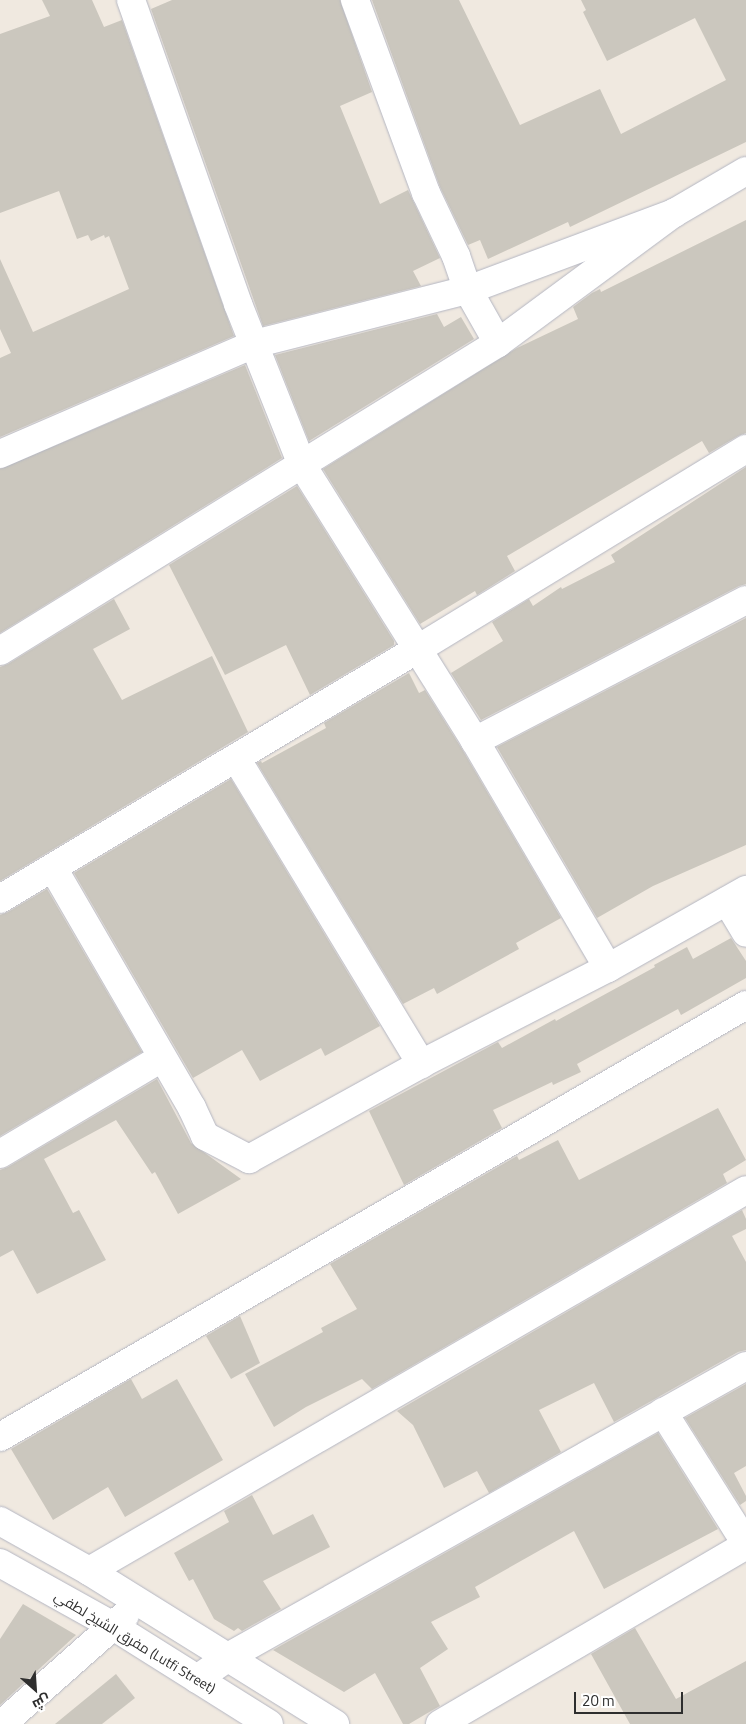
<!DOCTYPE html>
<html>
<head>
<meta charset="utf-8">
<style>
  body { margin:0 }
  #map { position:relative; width:746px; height:1724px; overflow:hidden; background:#f0e9e0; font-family:"Titillium Web",Cairo,sans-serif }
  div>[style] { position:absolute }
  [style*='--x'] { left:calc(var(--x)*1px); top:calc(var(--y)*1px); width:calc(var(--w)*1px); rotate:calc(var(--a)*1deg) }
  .building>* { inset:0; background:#cbc7be }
  .roads { filter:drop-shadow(0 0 1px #b4b6c2) drop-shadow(0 0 1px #b4b6c2) }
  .minor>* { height:28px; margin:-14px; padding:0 14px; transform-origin:14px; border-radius:14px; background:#fff }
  span { translate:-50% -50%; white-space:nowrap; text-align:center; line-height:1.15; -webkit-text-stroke:4px #fff; paint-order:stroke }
  .street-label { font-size:14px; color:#2e2e2e }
  .north { position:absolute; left:10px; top:1664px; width:50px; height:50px; -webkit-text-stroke:4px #fff; paint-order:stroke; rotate:154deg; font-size:14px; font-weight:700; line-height:20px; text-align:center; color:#2e2e2e }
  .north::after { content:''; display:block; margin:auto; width:18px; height:22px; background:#2e2e2e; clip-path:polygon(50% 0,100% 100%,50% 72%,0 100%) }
  .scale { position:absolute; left:574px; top:1692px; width:109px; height:22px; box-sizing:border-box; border:2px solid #2e2e2e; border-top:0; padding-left:6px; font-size:15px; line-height:18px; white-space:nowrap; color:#2e2e2e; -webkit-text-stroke:4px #fff; paint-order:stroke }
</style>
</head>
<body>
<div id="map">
  <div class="building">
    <div style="clip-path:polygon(42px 0,92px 0,104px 27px,122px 20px,234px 336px,0 437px,0 358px,11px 353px,0 329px,0 259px,33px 332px,129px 289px,109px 236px,105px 238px,104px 235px,91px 241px,88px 235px,77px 239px,59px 191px,0 213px,0 34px,50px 16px)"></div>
    <div style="clip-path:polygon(172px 0,340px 0,372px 92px,340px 106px,380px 204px,408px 190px,440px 258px,413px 271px,421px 286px,263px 326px,151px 9px)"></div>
    <div style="clip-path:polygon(372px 0,459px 0,520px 125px,600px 89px,621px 134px,726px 80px,695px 18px,607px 61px,583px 12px,586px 10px,581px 0,746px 0,746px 142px,570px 227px,568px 222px,488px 259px,480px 240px,468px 245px,440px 187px)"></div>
    <div style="clip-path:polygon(746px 220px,746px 433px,738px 436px,709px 453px,702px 441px,507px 556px,515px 571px,477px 595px,475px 591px,420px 624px,323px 469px,517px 348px,578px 319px,573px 307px,592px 293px,600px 289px,601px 292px)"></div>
    <div style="clip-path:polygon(437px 314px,444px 327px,461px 317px,474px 339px,309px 441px,275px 355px)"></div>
    <div style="clip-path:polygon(245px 365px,282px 458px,0 633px,0 469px)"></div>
    <div style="clip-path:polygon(746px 467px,746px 584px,739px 586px,481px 720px,451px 673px,503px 641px,492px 622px,529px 599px,533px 606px,561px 587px,562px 589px,615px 562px,611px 555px)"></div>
    <div style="clip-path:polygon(297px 486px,394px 641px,394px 645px,310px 695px,286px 645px,225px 675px,169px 565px)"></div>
    <div style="clip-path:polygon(114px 599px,130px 629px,93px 649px,122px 700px,212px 656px,248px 732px,0 881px,0 667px,8px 664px)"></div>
    <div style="clip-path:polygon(746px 618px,746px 845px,653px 886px,597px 918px,497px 747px)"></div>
    <div style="clip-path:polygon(409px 673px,419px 693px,425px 690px,462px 749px,561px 918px,516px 943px,519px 949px,437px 994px,434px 988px,403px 1004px,257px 763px,261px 761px,262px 763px,326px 728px,324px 723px)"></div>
    <div style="clip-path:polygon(231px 779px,380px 1026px,325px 1056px,321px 1048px,260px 1081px,242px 1050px,193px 1078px,74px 873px)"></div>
    <div style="clip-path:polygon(47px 889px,142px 1052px,0 1136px,0 915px,8px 912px)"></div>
    <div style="clip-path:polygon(731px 938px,746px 961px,746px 978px,681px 1015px,678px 1009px,577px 1064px,581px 1072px,553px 1085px,552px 1082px,493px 1110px,502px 1128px,404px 1185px,369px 1111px,498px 1042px,502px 1048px,555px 1019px,556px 1021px,655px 967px,654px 965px,687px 947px,693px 959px)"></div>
    <div style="clip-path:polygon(157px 1079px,191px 1143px,241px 1179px,178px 1214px,155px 1172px,152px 1174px,116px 1120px,44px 1159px,73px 1213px,79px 1210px,106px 1260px,37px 1294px,13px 1250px,0 1257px,0 1170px,8px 1167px)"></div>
    <div style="clip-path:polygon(718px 1108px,746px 1160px,723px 1174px,727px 1183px,372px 1389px,362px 1379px,306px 1407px,274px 1427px,245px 1374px,323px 1332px,321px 1328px,357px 1309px,330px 1264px,517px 1156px,519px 1160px,558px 1140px,579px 1180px)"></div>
    <div style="clip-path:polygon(742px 1210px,746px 1219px,746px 1229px,732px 1236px,746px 1262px,746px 1350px,738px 1352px,614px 1422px,594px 1383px,539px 1410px,561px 1452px,489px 1493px,477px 1471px,444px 1488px,413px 1425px,397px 1411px)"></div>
    <div style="clip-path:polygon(240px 1316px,260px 1363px,231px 1379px,206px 1336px)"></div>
    <div style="clip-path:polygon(131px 1379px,142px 1399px,177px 1379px,223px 1460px,125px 1517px,108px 1487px,53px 1520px,11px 1449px)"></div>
    <div style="clip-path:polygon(746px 1384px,746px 1466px,734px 1473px,746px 1496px,746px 1501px,740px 1505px,685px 1418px)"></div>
    <div style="clip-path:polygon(658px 1433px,718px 1529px,604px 1589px,574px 1531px,475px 1587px,480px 1597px,431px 1622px,448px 1649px,420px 1668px,440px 1706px,431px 1711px,409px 1724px,403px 1724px,375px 1673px,344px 1692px,273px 1650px)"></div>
    <div style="clip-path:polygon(252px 1495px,273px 1535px,313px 1514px,330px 1547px,263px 1581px,281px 1609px,242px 1631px,238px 1628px,234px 1631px,214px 1619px,193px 1579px,189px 1581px,174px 1553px,229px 1522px,224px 1511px)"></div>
    <div style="clip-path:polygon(23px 1604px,76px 1635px,0 1705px,0 1639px)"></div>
    <div style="clip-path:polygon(635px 1628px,676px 1699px,746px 1661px,746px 1724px,630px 1724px,591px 1654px)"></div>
    <div style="clip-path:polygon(116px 1674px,135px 1698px,102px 1724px,55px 1724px)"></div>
  </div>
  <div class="roads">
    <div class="minor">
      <div style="--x:131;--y:0;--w:322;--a:70.6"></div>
      <div style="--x:238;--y:304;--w:173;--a:68.3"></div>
      <div style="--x:302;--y:465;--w:326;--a:57.9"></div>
      <div style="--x:475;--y:741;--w:263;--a:59.6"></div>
      <div style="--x:355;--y:0;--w:206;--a:69.8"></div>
      <div style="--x:426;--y:193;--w:70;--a:64.5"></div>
      <div style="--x:456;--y:256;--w:36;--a:71"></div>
      <div style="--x:468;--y:290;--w:61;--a:60.5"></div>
      <div style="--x:0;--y:454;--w:277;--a:-23.4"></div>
      <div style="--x:254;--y:344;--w:221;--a:-14.2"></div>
      <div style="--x:468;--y:290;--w:220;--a:-20.5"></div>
      <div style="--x:674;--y:213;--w:83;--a:-30.3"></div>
      <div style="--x:0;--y:651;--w:586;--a:-31.74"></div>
      <div style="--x:498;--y:343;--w:219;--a:-36.5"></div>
      <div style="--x:475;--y:741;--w:305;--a:-27.5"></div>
      <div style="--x:236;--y:758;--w:358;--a:58.8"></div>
      <div style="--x:53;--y:868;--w:277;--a:59.9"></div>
      <div style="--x:192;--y:1108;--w:31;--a:65"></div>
      <div style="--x:205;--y:1136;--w:50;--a:27.6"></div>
      <div style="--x:249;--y:1159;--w:196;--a:-28.9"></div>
      <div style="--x:421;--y:1064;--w:210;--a:-27.2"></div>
      <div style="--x:608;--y:968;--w:159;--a:-29.5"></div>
      <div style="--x:0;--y:899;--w:487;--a:-30.9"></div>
      <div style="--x:418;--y:649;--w:384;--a:-31.4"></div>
      <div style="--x:727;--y:901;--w:37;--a:59"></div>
      <div style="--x:0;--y:1154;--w:188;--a:-30.7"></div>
      <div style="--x:663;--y:1412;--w:156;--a:57.8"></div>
      <div style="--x:0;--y:1437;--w:862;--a:-30.07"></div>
      <div style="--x:0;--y:1521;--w:102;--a:29.3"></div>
      <div style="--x:89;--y:1571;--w:290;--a:31.9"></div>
      <div style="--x:0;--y:1563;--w:129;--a:29.1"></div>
      <div style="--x:113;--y:1626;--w:184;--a:32.1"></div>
      <div style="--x:89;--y:1571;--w:759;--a:-30.11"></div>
      <div style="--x:197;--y:1679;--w:38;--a:-35"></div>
      <div style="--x:228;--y:1657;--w:594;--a:-29.33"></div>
      <div style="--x:2;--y:1724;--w:164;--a:-41.5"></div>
      <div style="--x:440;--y:1724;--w:355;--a:-30.3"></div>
    </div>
  </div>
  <div class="street-label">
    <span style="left:135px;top:1642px;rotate:31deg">مفرق الشيخ لطفي (Lutfi Street)</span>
  </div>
  <div class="north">ش</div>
  <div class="scale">20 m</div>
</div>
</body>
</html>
